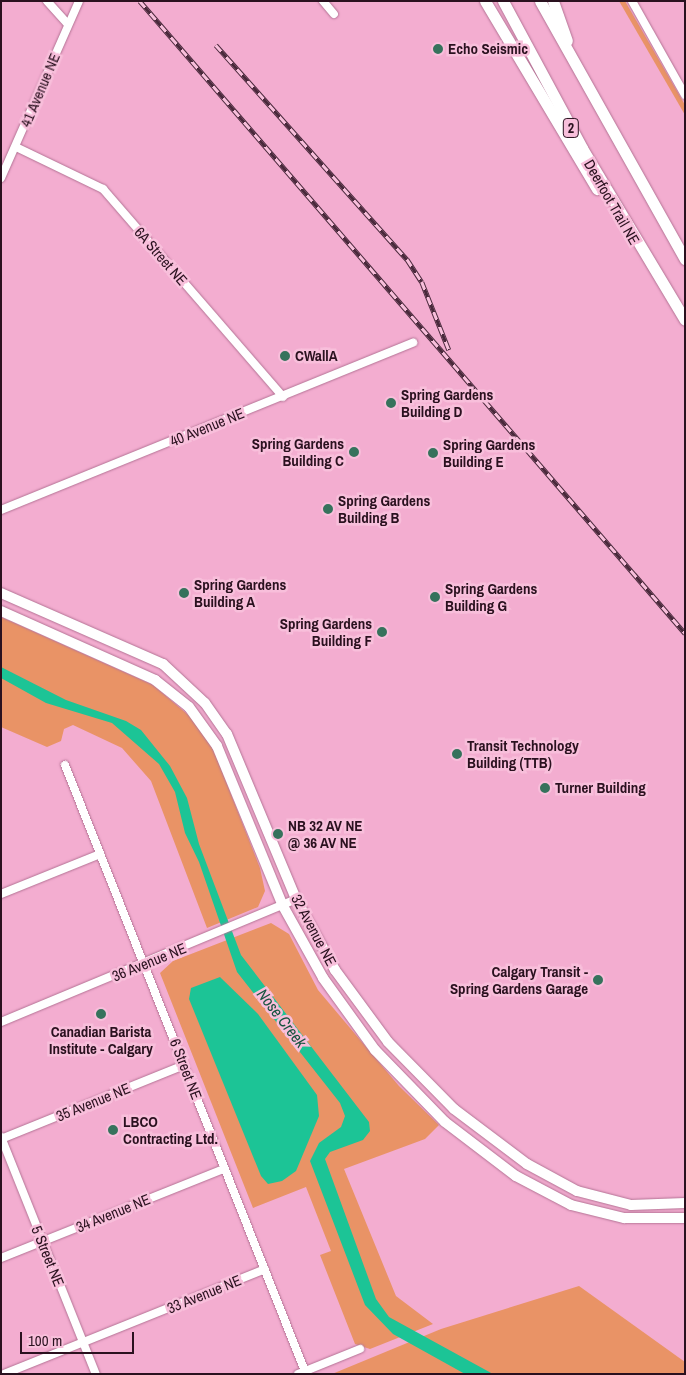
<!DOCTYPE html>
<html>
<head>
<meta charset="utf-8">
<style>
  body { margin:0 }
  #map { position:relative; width:686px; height:1375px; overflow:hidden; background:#f3add0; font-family:"Archivo Narrow",sans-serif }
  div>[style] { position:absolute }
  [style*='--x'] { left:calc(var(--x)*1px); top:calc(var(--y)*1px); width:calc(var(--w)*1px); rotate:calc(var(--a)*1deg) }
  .green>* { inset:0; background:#e99366 }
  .water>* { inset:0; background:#1cc496 }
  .roads { filter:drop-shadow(0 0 1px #b47395) drop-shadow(0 0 1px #b47395) }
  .minor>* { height:8px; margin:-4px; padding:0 4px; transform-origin:4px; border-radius:4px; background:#fff }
  .major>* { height:10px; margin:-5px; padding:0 5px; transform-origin:5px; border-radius:5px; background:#fff }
  .highway>* { height:11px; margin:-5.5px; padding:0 5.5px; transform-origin:5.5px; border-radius:5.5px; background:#fff }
  .rail>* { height:4.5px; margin-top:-2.25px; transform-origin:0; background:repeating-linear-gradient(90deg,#f8bfdb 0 8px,#49293b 0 16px); box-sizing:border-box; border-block:1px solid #49293b }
  .dots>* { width:14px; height:14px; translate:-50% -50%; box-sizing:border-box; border:2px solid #f8bfdb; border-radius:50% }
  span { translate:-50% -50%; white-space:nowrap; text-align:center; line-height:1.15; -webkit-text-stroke:5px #f8bfdb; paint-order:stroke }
  .shield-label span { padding:1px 4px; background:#f8bfdb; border:1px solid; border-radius:4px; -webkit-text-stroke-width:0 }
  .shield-label { font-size:14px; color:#2a111f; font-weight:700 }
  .poi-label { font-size:15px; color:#2a111f; font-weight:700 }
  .left { translate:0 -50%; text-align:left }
  .right { translate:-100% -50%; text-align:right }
  .street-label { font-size:15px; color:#2a111f }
  .water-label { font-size:16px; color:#175440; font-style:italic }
  .frame { position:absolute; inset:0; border:2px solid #2a111f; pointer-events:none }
  .scale { position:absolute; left:20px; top:1332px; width:114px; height:22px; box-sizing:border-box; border:2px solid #2a111f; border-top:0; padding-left:6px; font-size:15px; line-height:18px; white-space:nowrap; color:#2a111f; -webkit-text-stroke:4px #f8bfdb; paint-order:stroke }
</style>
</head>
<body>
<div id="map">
  <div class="green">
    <div style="clip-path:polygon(619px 1px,625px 1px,685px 105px,685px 115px)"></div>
    <div style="clip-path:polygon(1px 617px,153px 685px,193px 719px,214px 751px,260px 868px,265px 891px,258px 907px,207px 928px,151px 781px,122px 748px,73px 725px,64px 729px,61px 741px,47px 747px,1px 727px)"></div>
    <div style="clip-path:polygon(271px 923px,289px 934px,318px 990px,399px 1086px,439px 1125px,425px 1139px,344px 1169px,396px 1296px,433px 1324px,370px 1349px,355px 1344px,320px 1255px,331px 1251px,306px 1187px,253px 1208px,160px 973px,173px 961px)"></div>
    <div style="clip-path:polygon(579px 1286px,685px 1362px,685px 1374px,332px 1374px,441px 1329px)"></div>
  </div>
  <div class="water">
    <div style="clip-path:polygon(1px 667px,66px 700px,126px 721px,141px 730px,170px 766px,187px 798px,199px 844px,241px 955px,369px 1122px,370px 1131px,363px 1140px,330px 1152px,325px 1159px,376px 1299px,389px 1317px,493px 1374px,465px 1374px,393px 1334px,365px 1305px,310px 1161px,319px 1143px,341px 1127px,345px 1116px,340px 1103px,237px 972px,199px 862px,185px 833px,175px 792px,159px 764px,112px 723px,46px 703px,1px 678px)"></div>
    <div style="clip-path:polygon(220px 977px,258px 1014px,317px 1095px,319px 1116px,296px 1171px,282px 1181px,268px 1184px,261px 1176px,189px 999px,191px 988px)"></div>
  </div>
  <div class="roads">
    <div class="minor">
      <div style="--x:47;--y:1;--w:31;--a:48"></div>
      <div style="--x:323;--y:1;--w:17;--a:50"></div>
      <div style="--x:632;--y:1;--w:108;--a:60.6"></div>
      <div style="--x:16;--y:147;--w:97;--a:25.8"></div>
      <div style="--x:103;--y:189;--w:275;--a:49.1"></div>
      <div style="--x:1;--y:178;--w:193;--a:-66.2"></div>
      <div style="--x:1;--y:510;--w:445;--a:-22.1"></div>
      <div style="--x:65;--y:765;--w:655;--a:68.41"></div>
      <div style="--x:1;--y:894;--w:107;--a:-22"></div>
      <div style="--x:1;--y:1022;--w:320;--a:-22.6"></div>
      <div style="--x:1;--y:1137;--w:255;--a:68.2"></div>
      <div style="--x:1;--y:1139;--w:197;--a:-22"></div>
      <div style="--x:1;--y:1258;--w:240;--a:-21.8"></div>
      <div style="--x:4;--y:1374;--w:281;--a:-21.9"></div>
      <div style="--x:298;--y:1374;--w:67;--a:-22"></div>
    </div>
    <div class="major">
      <div style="--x:1;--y:593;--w:177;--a:23.7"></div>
      <div style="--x:163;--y:664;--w:57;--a:42.9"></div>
      <div style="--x:205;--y:703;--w:38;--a:55"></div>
      <div style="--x:227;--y:734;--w:179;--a:67.3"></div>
      <div style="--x:296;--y:899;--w:81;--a:61.2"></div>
      <div style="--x:335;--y:970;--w:89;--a:53.6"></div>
      <div style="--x:388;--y:1042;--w:94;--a:45.4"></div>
      <div style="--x:454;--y:1109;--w:91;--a:37"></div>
      <div style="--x:527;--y:1164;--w:57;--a:28.4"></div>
      <div style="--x:577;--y:1191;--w:56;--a:14.5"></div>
      <div style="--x:631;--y:1205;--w:54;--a:-2.1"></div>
      <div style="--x:1;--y:611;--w:169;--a:24.1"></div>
      <div style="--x:155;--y:680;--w:43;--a:38.5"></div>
      <div style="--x:189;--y:707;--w:48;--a:54.3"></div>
      <div style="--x:217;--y:746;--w:173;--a:67.6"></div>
      <div style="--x:283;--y:906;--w:82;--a:60.9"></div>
      <div style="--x:323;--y:978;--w:89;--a:54.2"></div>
      <div style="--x:375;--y:1050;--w:100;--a:45.8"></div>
      <div style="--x:445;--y:1122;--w:89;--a:37.3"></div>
      <div style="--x:516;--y:1176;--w:62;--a:27.8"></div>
      <div style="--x:571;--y:1205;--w:55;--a:13.8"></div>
      <div style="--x:624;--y:1218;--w:61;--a:0"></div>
    </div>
    <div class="highway">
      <div style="--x:485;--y:1;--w:219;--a:59.2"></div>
      <div style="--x:503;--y:1;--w:167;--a:61.7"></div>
      <div style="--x:582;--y:148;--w:200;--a:59.1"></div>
      <div style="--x:540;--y:1;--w:296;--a:60.7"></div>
      <div style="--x:553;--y:1;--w:42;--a:70.7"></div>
    </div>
  </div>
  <div class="rail">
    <div style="--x:140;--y:1;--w:835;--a:49.23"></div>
    <div style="--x:216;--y:45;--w:287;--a:48.3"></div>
    <div style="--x:407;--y:259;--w:27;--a:57"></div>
    <div style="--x:422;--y:282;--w:73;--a:68.3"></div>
  </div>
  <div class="dots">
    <div style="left:438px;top:49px;background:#36725c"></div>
    <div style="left:285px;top:356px;background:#36725c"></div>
    <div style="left:391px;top:403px;background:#36725c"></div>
    <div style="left:354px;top:452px;background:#36725c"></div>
    <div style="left:433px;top:453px;background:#36725c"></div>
    <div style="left:328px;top:509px;background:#36725c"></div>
    <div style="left:184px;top:593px;background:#36725c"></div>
    <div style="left:435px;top:597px;background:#36725c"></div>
    <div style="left:382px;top:632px;background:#36725c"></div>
    <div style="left:457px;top:754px;background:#36725c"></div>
    <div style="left:545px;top:788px;background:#36725c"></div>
    <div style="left:278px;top:834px;background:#36725c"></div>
    <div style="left:598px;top:980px;background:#36725c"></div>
    <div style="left:101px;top:1014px;background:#36725c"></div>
    <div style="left:113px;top:1130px;background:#36725c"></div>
  </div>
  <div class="shield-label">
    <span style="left:571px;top:128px">2</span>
  </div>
  <div class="poi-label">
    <span class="left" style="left:448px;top:49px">Echo Seismic</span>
    <span class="left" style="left:295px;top:356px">CWallA</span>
    <span class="left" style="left:401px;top:403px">Spring Gardens<br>Building D</span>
    <span class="right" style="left:344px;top:452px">Spring Gardens<br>Building C</span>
    <span class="left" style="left:443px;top:453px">Spring Gardens<br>Building E</span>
    <span class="left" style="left:338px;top:509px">Spring Gardens<br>Building B</span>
    <span class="left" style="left:194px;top:593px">Spring Gardens<br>Building A</span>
    <span class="left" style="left:445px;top:597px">Spring Gardens<br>Building G</span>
    <span class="right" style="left:372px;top:632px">Spring Gardens<br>Building F</span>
    <span class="left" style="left:467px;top:754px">Transit Technology<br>Building (TTB)</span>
    <span class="left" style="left:555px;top:788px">Turner Building</span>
    <span class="left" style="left:288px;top:834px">NB 32 AV NE<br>@ 36 AV NE</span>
    <span class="right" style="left:588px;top:980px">Calgary Transit -<br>Spring Gardens Garage</span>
    <span style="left:101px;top:1040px">Canadian Barista<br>Institute - Calgary</span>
    <span class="left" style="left:123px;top:1130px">LBCO<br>Contracting Ltd.</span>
  </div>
  <div class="street-label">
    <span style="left:40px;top:90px;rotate:-67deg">41 Avenue NE</span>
    <span style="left:612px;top:202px;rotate:60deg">Deerfoot Trail NE</span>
    <span style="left:161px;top:256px;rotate:49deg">6A Street NE</span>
    <span style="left:207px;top:427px;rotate:-22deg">40 Avenue NE</span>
    <span style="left:314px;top:930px;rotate:62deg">32 Avenue NE</span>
    <span style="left:149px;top:962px;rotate:-22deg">36 Avenue NE</span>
    <span style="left:186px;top:1069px;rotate:69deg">6 Street NE</span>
    <span style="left:93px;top:1102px;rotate:-22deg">35 Avenue NE</span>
    <span style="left:113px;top:1213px;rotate:-22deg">34 Avenue NE</span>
    <span style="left:48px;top:1256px;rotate:68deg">5 Street NE</span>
    <span style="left:204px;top:1294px;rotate:-22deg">33 Avenue NE</span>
  </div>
  <div class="water-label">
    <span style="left:282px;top:1018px;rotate:52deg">Nose Creek</span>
  </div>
  <div class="frame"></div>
  <div class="scale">100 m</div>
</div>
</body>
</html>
